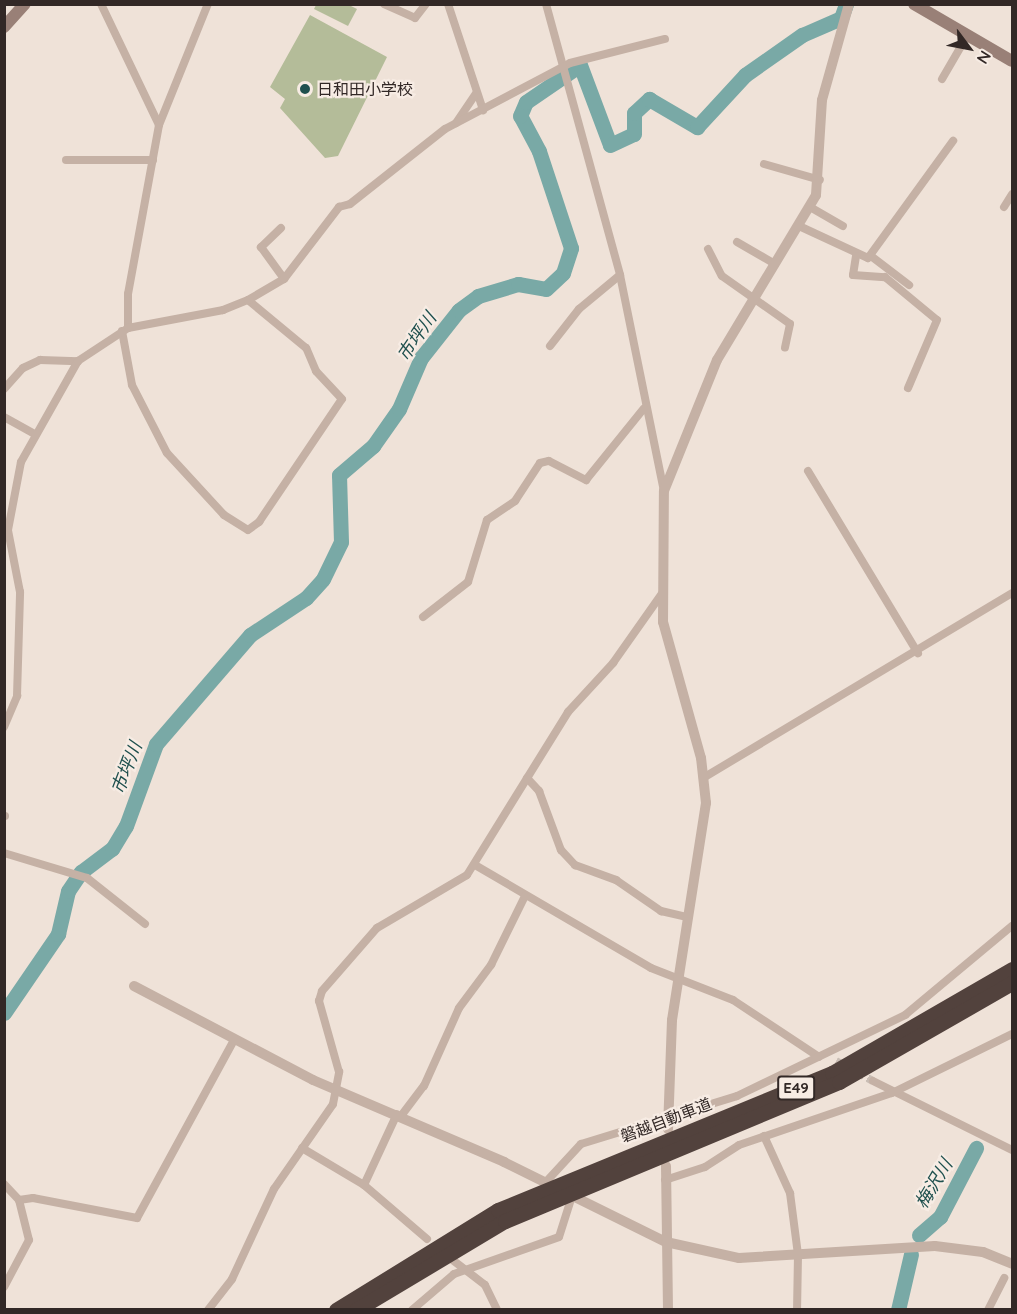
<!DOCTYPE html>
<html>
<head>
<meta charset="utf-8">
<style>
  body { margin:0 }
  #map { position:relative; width:1017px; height:1314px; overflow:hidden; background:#efe2d8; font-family:Quicksand,"Noto Sans JP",sans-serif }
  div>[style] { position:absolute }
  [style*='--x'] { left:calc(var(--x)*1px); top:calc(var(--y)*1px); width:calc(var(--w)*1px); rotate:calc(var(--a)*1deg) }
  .green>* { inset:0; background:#b4bc99 }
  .river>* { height:15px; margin:-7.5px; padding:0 7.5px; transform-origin:7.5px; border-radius:7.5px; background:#79a9a6 }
  .minor-tunnel>* { height:8px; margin-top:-4px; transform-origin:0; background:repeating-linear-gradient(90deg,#c9bdb4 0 8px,transparent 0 12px) }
  .minor>* { height:8px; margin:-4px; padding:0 4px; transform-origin:4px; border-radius:4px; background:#c5b1a5 }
  .tertiary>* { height:10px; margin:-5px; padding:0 5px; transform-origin:5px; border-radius:5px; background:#c5b1a5 }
  .secondary>* { height:12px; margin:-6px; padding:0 6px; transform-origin:6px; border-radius:6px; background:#998077 }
  .motorway>* { height:15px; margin:-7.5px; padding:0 7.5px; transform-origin:7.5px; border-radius:7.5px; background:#52423d }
  .dots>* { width:16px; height:16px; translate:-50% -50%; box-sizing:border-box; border:3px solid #f7ece4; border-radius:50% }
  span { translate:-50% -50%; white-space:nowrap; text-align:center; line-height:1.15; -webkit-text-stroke:4.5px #f7ece4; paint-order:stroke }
  .shield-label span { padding:2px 4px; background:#f7ece4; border:2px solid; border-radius:4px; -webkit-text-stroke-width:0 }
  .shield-label { font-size:15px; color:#322826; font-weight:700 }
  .poi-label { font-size:16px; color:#322826 }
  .left { translate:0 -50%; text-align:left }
  .street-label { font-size:16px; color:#322826 }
  .water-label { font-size:18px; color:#1f504e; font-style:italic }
  .frame { position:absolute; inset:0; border:6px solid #322826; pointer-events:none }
  .north { position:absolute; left:939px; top:18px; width:60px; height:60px; -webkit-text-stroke:4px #f7ece4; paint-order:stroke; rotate:122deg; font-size:16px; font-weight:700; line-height:24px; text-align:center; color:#322826 }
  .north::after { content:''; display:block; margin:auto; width:21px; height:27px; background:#322826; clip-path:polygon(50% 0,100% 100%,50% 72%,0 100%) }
</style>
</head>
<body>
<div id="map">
  <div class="green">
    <div style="clip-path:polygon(316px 5px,349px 5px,357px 9px,348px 26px,314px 9px)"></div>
    <div style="clip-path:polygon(310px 15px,387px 57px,338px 156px,325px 158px,280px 108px,285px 99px,270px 87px)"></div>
  </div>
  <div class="river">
    <div style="--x:4;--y:1013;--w:96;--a:-55.6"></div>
    <div style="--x:58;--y:934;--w:44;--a:-76.9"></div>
    <div style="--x:68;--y:891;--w:23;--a:-56"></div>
    <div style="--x:81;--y:872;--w:39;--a:-37"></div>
    <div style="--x:112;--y:849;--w:27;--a:-59"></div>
    <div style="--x:126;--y:826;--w:87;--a:-69.9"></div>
    <div style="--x:156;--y:744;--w:144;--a:-49.2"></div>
    <div style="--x:250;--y:635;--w:67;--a:-33.5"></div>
    <div style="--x:306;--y:598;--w:25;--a:-48"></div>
    <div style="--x:323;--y:579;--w:41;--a:-64.1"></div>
    <div style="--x:341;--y:542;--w:67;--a:-91.7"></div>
    <div style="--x:339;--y:475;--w:45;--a:-40.5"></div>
    <div style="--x:373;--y:446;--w:45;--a:-54.9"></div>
    <div style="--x:399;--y:409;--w:56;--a:-66.7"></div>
    <div style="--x:421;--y:358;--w:61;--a:-51.6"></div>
    <div style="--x:459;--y:310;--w:24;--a:-36"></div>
    <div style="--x:478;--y:296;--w:42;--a:-16.7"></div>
    <div style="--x:518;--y:284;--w:28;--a:10"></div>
    <div style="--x:546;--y:289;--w:23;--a:-43"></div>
    <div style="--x:563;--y:273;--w:26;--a:-72"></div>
    <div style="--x:571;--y:248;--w:102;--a:-108.3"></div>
    <div style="--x:539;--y:151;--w:40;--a:-118"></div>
    <div style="--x:520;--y:116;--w:15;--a:-67"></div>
    <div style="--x:526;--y:102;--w:65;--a:-34.4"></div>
    <div style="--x:580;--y:65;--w:85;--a:69.4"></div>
    <div style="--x:610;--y:145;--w:26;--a:-25"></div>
    <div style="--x:634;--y:134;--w:21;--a:-90"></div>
    <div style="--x:634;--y:113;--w:21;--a:-43"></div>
    <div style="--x:649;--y:99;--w:56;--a:30.3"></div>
    <div style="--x:697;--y:127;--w:71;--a:-47.3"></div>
    <div style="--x:745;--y:75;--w:70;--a:-35.1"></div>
    <div style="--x:802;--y:35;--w:43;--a:-23.6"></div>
    <div style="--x:841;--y:18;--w:15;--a:-70"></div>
    <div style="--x:919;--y:1235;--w:28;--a:-41"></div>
    <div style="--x:940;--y:1217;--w:78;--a:-62.4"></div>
    <div style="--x:898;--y:1310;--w:57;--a:-76.9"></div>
  </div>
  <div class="minor-tunnel">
    <div style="--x:836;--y:1061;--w:42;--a:28.4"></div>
  </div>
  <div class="minor">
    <div style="--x:101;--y:4;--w:134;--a:64.4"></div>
    <div style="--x:384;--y:4;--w:34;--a:24"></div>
    <div style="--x:415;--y:18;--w:18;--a:-52"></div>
    <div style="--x:448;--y:4;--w:112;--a:71.7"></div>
    <div style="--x:546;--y:4;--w:281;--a:74.7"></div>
    <div style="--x:620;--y:275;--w:220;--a:78.5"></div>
    <div style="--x:942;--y:79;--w:50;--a:-59.8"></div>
    <div style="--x:456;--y:123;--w:36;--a:-56"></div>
    <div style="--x:66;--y:160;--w:87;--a:0"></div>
    <div style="--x:764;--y:164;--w:58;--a:15.9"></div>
    <div style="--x:810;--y:207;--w:38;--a:30"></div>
    <div style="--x:1004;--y:207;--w:15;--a:-58"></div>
    <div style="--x:799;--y:226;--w:76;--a:24.9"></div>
    <div style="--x:868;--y:258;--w:145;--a:-54"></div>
    <div style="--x:281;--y:228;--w:28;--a:136"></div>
    <div style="--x:261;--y:247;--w:39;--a:54"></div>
    <div style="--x:737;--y:242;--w:44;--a:30.1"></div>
    <div style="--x:708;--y:249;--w:30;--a:63"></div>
    <div style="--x:722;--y:276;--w:83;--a:35.2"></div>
    <div style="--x:790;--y:324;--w:24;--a:102"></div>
    <div style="--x:856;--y:256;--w:19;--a:99"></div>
    <div style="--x:853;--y:275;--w:32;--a:4"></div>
    <div style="--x:885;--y:277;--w:67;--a:39.6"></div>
    <div style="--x:937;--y:320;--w:74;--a:113.1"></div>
    <div style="--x:871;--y:256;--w:48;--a:37.3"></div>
    <div style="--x:128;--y:328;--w:34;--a:-90"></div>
    <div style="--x:128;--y:294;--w:172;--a:-79.6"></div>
    <div style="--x:159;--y:125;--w:131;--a:-68"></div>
    <div style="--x:122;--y:331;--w:55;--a:79.5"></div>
    <div style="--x:132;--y:385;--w:76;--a:62.8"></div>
    <div style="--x:167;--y:453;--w:84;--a:47.4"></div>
    <div style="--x:224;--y:515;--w:28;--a:32"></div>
    <div style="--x:248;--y:530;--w:14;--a:-36"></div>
    <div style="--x:259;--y:522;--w:148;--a:-56"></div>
    <div style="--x:342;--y:399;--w:38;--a:-133"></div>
    <div style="--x:316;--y:371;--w:25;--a:-113"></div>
    <div style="--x:306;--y:348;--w:75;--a:-140.4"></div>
    <div style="--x:550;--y:346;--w:47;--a:-51.9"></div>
    <div style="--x:579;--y:309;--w:53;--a:-39.7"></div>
    <div style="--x:4;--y:389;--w:28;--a:-48"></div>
    <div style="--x:23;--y:368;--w:19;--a:-25"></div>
    <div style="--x:40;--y:360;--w:38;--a:2"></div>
    <div style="--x:4;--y:417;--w:35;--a:29"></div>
    <div style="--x:808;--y:471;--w:213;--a:58.9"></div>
    <div style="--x:423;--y:617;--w:57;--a:-37.9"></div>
    <div style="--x:468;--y:582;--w:65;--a:-73"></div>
    <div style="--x:487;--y:520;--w:34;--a:-34"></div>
    <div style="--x:515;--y:501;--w:45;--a:-56.7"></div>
    <div style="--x:540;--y:463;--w:9;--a:-13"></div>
    <div style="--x:549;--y:461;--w:42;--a:27.2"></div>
    <div style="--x:586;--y:480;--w:92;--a:-51.1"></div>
    <div style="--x:4;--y:727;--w:34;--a:-67"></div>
    <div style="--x:17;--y:696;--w:104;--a:-88.3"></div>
    <div style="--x:20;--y:592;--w:63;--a:-101"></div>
    <div style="--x:8;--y:530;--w:69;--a:-79.2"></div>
    <div style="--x:21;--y:462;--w:116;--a:-60.6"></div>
    <div style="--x:78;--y:361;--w:60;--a:-33.4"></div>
    <div style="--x:128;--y:328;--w:97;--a:-10.7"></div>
    <div style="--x:223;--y:310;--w:27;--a:-22"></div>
    <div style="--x:248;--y:300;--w:42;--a:-30.3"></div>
    <div style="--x:284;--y:279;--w:91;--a:-52.6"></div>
    <div style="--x:339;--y:207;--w:11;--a:-15"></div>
    <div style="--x:350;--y:204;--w:121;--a:-38.3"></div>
    <div style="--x:445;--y:129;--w:141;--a:-27.8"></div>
    <div style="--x:570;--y:63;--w:98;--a:-14.2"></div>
    <div style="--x:527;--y:778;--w:18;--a:47"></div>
    <div style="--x:539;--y:791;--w:63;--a:69.6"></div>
    <div style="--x:561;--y:850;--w:21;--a:47"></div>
    <div style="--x:575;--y:865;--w:44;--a:20.1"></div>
    <div style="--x:616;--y:880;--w:55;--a:34.6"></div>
    <div style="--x:661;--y:911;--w:27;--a:13"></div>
    <div style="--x:703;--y:778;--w:360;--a:-30.9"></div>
    <div style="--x:4;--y:816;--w:1;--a:0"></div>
    <div style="--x:4;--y:853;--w:87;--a:16.8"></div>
    <div style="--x:87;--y:878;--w:74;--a:38.4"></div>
    <div style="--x:475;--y:865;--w:204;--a:30.3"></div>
    <div style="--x:651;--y:968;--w:88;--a:21.3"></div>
    <div style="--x:733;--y:1000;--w:103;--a:33.5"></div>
    <div style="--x:873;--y:1081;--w:155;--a:26.4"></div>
    <div style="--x:401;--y:1116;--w:38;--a:-53"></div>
    <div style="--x:424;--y:1086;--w:85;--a:-65.8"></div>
    <div style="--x:459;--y:1008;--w:54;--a:-53.3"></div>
    <div style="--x:491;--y:965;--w:77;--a:-63.8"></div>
    <div style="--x:764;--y:1136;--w:63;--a:65.5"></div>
    <div style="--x:790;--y:1193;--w:63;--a:82.6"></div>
    <div style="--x:798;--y:1255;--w:55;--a:91"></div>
    <div style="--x:302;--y:1148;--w:72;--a:30.8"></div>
    <div style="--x:364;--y:1185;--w:83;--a:40.6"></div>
    <div style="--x:665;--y:1180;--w:42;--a:-18"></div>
    <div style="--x:705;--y:1167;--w:40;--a:-32.9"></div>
    <div style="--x:739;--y:1145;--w:162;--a:-18.8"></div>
    <div style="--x:892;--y:1093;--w:134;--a:-26.2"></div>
    <div style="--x:545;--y:1183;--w:53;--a:-47.3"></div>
    <div style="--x:581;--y:1144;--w:163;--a:-17.1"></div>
    <div style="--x:737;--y:1096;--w:187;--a:-25.7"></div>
    <div style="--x:905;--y:1015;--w:139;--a:-39.8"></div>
    <div style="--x:4;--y:1184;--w:22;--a:47"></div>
    <div style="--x:19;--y:1200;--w:41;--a:76"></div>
    <div style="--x:29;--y:1240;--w:53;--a:118"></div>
    <div style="--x:364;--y:1185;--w:78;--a:-65.1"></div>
    <div style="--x:19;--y:1200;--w:14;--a:-8"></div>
    <div style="--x:33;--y:1198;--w:106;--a:10.9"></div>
    <div style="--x:137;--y:1218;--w:203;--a:-61.4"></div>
    <div style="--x:450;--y:1258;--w:44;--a:37.6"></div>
    <div style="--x:485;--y:1285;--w:28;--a:64"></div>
    <div style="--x:208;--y:1310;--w:39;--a:-52"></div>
    <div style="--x:232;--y:1279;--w:99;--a:-65"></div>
    <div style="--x:274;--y:1189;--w:103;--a:-55.2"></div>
    <div style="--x:333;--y:1104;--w:33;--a:-79"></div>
    <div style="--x:339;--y:1072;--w:74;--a:-105.7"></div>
    <div style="--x:319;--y:1001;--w:10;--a:-73"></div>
    <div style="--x:322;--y:991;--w:84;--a:-48.9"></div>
    <div style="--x:377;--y:928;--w:104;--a:-30.5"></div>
    <div style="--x:467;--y:875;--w:192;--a:-58.2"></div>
    <div style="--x:568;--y:712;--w:67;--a:-47.4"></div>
    <div style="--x:613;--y:663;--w:87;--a:-54.8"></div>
    <div style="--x:412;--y:1310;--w:55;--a:-40.6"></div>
    <div style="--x:454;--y:1274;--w:111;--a:-19.4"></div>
    <div style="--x:559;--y:1237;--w:43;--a:-72.4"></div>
    <div style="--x:988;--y:1310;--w:36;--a:-63"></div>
  </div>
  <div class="tertiary">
    <div style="--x:134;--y:986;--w:202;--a:27.7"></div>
    <div style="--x:313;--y:1080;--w:208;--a:23.2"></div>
    <div style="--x:504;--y:1162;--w:181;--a:26.3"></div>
    <div style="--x:666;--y:1242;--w:75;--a:12.4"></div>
    <div style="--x:739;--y:1258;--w:196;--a:-3.5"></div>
    <div style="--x:935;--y:1246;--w:48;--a:7.1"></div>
    <div style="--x:983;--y:1252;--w:31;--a:22"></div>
    <div style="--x:668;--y:1129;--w:109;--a:-87.9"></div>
    <div style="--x:672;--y:1020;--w:220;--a:-81.1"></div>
    <div style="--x:706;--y:803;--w:45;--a:-96.3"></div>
    <div style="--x:701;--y:758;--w:141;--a:-105.6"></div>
    <div style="--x:663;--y:622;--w:131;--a:-89.6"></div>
    <div style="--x:664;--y:491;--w:141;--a:-68"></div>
    <div style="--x:717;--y:360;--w:192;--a:-59"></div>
    <div style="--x:816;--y:195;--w:95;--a:-86.4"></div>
    <div style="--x:822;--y:100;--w:100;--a:-74.3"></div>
    <div style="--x:666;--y:1166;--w:144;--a:89.2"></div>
  </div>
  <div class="secondary">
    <div style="--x:914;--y:4;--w:113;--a:30.2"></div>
    <div style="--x:4;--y:27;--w:31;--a:-48"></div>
  </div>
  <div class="motorway">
    <div style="--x:336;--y:1310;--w:190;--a:-31.7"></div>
    <div style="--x:498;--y:1210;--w:361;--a:-22.3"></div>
    <div style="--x:832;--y:1073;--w:208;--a:-30"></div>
    <div style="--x:356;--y:1310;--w:174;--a:-30.9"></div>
    <div style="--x:505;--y:1221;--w:362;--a:-22.6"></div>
    <div style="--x:839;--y:1082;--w:199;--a:-29.8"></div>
  </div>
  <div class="dots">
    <div style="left:305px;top:89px;background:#1f504e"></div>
  </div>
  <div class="shield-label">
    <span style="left:796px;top:1088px">E49</span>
  </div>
  <div class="poi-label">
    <span class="left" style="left:317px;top:89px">日和田小学校</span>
  </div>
  <div class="street-label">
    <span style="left:666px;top:1120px;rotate:-21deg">磐越自動車道</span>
  </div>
  <div class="water-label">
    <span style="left:417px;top:337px;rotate:-56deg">市坪川</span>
    <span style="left:127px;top:768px;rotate:-69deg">市坪川</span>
    <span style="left:934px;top:1184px;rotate:-59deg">梅沢川</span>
  </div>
  <div class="frame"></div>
  <div class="north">N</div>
</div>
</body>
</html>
